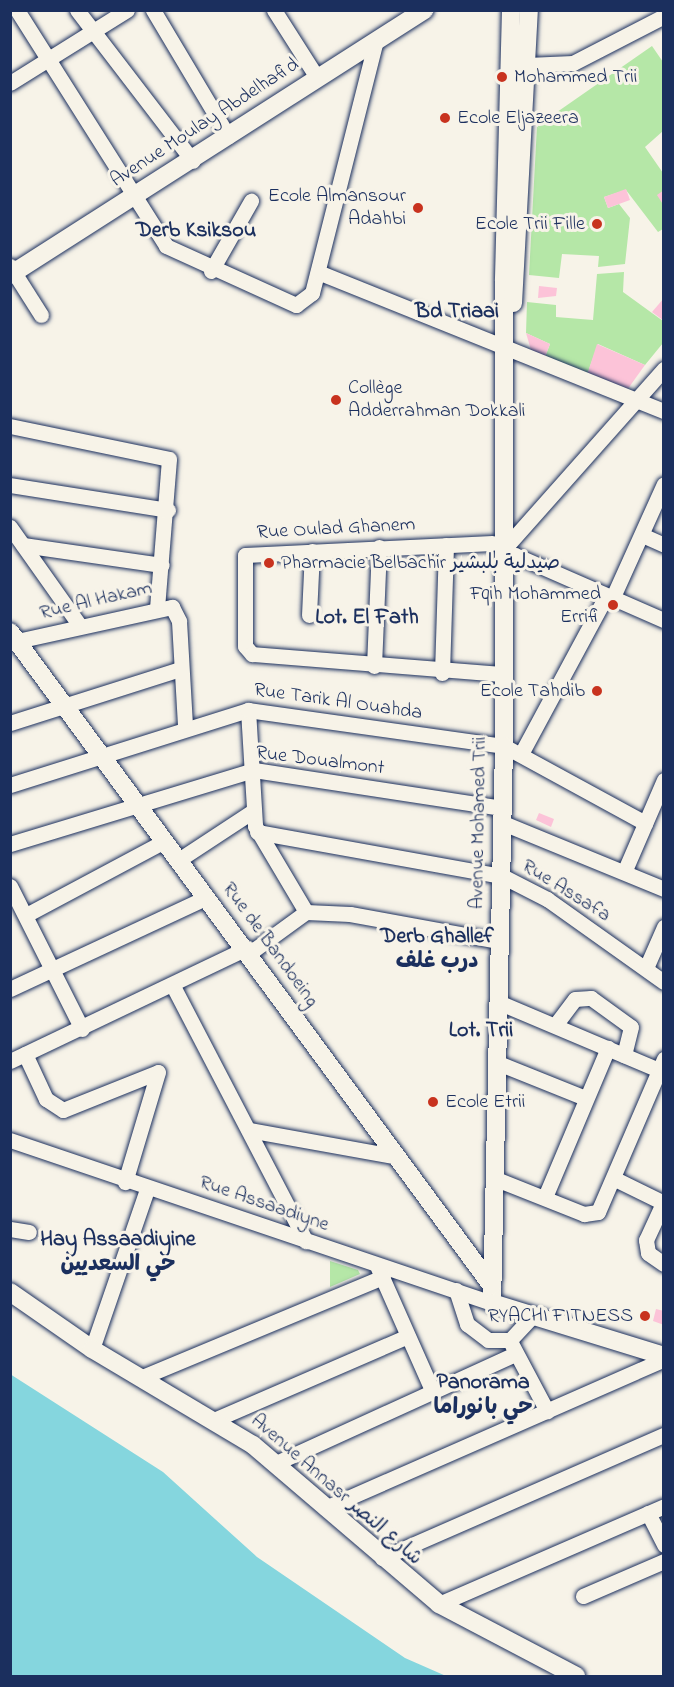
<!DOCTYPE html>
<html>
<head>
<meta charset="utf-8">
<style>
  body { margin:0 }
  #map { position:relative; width:674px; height:1687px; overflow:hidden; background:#f7f3e8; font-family:"Indie Flower","Playpen Sans Arabic",sans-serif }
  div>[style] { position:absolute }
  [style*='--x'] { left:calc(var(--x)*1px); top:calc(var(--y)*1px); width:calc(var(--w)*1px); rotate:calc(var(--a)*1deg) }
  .green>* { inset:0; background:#b5e7a7 }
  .water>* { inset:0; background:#85d6de }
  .building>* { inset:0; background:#fcc3d8 }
  .roads { filter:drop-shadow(0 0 2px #1b2f5e) drop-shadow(0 0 2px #1b2f5e) }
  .minor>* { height:15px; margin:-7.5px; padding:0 7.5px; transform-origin:7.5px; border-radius:7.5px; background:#f7f3e8 }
  .tertiary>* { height:18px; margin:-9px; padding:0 9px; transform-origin:9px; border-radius:9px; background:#f7f3e8 }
  .dots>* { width:16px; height:16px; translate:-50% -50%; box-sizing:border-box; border:3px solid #f7f3e8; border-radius:50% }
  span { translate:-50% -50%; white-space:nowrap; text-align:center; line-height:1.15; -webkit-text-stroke:6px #f7f3e8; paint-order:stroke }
  .poi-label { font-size:20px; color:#1b2f5e }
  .left { translate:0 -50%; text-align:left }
  .right { translate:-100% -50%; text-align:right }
  .street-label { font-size:20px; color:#1b2f5e }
  .quarter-label { font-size:22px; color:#1b2f5e; font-weight:700 }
  .frame { position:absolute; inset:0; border:12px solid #1b2f5e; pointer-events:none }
</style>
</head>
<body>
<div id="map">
  <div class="green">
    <div style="clip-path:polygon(652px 46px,663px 62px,663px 131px,645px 147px,663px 173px,663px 229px,658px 232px,626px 190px,604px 197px,608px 208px,619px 204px,630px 218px,625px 264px,598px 267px,599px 256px,562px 254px,559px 278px,529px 275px,537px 126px)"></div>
    <div style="clip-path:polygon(624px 272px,623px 292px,663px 321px,663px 343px,645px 365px,598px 344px,587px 375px,545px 357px,550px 344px,526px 333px,527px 302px,556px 305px,556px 317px,593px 320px,597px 274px)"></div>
    <div style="clip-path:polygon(330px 1261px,358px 1270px,360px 1274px,330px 1287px)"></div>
  </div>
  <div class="water">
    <div style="clip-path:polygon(10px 1374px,163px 1472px,257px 1557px,405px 1658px,446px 1676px,11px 1676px)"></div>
  </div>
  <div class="building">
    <div style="clip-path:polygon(626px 189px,630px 200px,608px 208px,604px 197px)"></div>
    <div style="clip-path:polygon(664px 190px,664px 206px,657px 195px)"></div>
    <div style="clip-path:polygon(539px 286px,557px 288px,556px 296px,538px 298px)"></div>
    <div style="clip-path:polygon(664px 298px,664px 321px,652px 312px)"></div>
    <div style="clip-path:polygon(526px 333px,550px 344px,545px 357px,531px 350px)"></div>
    <div style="clip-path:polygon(597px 344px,645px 365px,627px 390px,587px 375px)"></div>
    <div style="clip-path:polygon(539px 813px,554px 819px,551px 827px,536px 820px)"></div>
    <div style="clip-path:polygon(656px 1309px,664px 1311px,664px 1325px,653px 1321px)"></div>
  </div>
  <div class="roads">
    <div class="minor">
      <div style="--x:17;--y:10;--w:279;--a:57.7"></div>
      <div style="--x:166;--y:246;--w:143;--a:24.4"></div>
      <div style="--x:296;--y:305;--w:20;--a:-37"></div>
      <div style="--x:312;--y:293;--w:261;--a:-75.8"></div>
      <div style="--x:77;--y:10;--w:190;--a:52.5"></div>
      <div style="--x:153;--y:10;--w:147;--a:59.2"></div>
      <div style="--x:274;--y:10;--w:78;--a:57.5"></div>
      <div style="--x:527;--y:65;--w:46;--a:-2.5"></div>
      <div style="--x:573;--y:63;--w:102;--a:-27.3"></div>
      <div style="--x:10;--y:83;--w:138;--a:-32"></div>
      <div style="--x:10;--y:266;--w:58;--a:57.7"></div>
      <div style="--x:211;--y:271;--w:81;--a:-60.3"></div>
      <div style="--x:318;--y:272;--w:373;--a:21.9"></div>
      <div style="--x:10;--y:426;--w:162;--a:11.7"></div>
      <div style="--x:169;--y:459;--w:148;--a:94.6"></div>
      <div style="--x:10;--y:485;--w:160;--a:9"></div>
      <div style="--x:10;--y:527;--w:121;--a:54.7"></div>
      <div style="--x:642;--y:535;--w:24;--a:24"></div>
      <div style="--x:492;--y:543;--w:247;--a:177.2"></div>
      <div style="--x:245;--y:555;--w:91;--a:90"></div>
      <div style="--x:245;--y:646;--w:11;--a:49"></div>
      <div style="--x:252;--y:654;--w:252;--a:4.6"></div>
      <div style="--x:23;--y:545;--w:140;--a:8.2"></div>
      <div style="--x:504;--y:549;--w:241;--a:-48.4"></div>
      <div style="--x:504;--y:555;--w:11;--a:0"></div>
      <div style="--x:515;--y:555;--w:163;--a:23.6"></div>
      <div style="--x:612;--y:599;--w:126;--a:-65.7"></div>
      <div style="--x:309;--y:615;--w:64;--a:-87.3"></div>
      <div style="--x:17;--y:641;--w:159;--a:-12.4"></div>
      <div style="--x:172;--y:607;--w:16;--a:63"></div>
      <div style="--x:179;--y:621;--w:104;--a:86.7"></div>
      <div style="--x:374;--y:666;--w:119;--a:-87.6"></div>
      <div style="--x:442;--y:673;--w:128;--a:-88.2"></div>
      <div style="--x:248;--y:710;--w:116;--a:86.5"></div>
      <div style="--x:255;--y:826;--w:100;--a:59.3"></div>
      <div style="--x:10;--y:723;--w:178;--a:-17.6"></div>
      <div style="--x:521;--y:754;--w:179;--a:-61.7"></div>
      <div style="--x:10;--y:785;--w:250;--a:-17.5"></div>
      <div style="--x:248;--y:710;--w:259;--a:8"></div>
      <div style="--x:504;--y:746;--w:161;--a:28.6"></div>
      <div style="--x:503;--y:823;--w:174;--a:22.3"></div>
      <div style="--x:257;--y:832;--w:249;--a:10.2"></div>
      <div style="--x:502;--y:876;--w:51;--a:27.1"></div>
      <div style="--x:547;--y:899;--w:143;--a:35.4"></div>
      <div style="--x:10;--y:844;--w:255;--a:-16.9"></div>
      <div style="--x:254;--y:770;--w:251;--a:8.7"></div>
      <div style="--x:177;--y:861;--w:91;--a:-33.3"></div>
      <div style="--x:625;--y:870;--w:98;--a:-66.6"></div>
      <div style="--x:10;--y:886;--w:160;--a:63.3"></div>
      <div style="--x:26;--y:915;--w:155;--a:-28.1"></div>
      <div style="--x:251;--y:952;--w:68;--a:-36"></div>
      <div style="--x:306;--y:912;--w:44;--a:2.6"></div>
      <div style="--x:350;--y:914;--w:150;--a:10.3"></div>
      <div style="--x:646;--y:968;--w:45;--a:-66.3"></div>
      <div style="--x:173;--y:986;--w:288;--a:62.5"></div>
      <div style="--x:10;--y:989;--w:217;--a:-25"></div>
      <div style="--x:498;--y:1002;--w:180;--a:22.9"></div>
      <div style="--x:556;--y:1024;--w:31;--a:-53"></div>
      <div style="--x:575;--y:999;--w:16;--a:-4"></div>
      <div style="--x:591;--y:998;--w:49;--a:35.9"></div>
      <div style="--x:631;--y:1027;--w:29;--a:104"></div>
      <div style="--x:25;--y:1054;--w:50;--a:65"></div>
      <div style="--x:46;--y:1099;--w:20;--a:33"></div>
      <div style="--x:63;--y:1110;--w:102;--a:-21.8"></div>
      <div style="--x:158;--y:1072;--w:115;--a:106.7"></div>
      <div style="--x:10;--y:1061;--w:263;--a:-25.5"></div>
      <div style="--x:498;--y:1063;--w:94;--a:21.9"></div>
      <div style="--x:249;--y:1130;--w:147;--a:10.2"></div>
      <div style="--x:10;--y:1140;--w:509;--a:18.68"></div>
      <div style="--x:496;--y:1179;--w:95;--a:21.7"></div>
      <div style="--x:584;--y:1214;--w:14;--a:-8"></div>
      <div style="--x:598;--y:1212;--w:167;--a:-66.7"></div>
      <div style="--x:615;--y:1179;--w:55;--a:26.1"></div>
      <div style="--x:545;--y:1197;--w:162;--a:-67.1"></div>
      <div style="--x:664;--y:1201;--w:43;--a:114.8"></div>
      <div style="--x:646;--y:1240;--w:13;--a:81"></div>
      <div style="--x:648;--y:1253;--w:19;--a:35"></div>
      <div style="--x:10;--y:1229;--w:19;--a:9"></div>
      <div style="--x:378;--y:1268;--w:136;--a:66.1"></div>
      <div style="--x:456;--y:1290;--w:36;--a:72"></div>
      <div style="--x:467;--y:1324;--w:26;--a:37"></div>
      <div style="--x:488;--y:1340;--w:22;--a:0"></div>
      <div style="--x:510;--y:1340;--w:34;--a:-47"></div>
      <div style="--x:512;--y:1345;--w:75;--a:62.1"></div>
      <div style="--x:92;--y:1349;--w:169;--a:-71"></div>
      <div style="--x:140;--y:1378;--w:263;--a:-22.6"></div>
      <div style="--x:214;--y:1420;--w:211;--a:-23.4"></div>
      <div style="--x:276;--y:1463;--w:263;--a:-24.5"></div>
      <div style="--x:325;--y:1508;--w:370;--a:-23.7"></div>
      <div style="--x:648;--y:1513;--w:36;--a:63"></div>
      <div style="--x:382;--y:1558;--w:308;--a:-23.6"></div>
      <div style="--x:583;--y:1596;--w:88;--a:-23.4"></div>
      <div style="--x:439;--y:1604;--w:245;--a:-23.5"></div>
    </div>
    <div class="tertiary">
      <div style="--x:511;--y:10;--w:271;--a:91.5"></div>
      <div style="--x:504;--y:281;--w:465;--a:90"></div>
      <div style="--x:504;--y:746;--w:557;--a:91.23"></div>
      <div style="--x:492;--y:1303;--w:180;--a:17.1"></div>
      <div style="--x:10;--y:275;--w:492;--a:-32.6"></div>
      <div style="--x:513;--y:303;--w:293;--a:-86.9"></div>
      <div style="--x:10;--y:632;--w:812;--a:53.61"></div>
      <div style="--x:10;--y:1292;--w:100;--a:34.8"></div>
      <div style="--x:92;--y:1349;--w:187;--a:30.8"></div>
      <div style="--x:253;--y:1445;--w:245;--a:40.5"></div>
      <div style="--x:439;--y:1604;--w:155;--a:27.7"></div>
    </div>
  </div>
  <div class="dots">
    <div style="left:502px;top:77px;background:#c8321e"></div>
    <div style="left:445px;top:118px;background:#c8321e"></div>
    <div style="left:418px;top:208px;background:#c8321e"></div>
    <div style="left:597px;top:224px;background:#c8321e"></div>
    <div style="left:336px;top:400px;background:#c8321e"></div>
    <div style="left:269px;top:563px;background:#c8321e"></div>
    <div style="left:613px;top:605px;background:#c8321e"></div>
    <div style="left:597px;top:691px;background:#c8321e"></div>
    <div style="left:433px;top:1102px;background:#c8321e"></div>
    <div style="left:645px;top:1316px;background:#c8321e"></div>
  </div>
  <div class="poi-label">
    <span class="left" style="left:514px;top:77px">Mohammed Trii</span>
    <span class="left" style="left:457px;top:118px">Ecole Eljazeera</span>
    <span class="right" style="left:406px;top:208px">Ecole Almansour<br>Adahbi</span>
    <span class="right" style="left:585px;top:224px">Ecole Trii Fille</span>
    <span class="left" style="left:348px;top:400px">Collège<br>Adderrahman Dokkali</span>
    <span class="left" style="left:281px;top:563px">Pharmacie Belbachir صيدلية بلبشير</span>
    <span class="right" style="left:601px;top:606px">Fqih Mohammed<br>Errifi</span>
    <span class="right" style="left:585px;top:691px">Ecole Tahdib</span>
    <span class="left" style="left:445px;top:1102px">Ecole Etrii</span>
    <span class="right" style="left:633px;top:1316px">RYACHI FITNESS</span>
  </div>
  <div class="street-label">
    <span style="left:205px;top:123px;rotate:-33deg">Avenue Moulay Abdelhafid</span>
    <span style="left:336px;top:529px;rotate:-3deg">Rue Oulad Ghanem</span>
    <span style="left:96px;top:601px;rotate:-13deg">Rue Al Hakam</span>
    <span style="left:338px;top:702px;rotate:8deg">Rue Tarik Al Ouahda</span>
    <span style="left:320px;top:761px;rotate:7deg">Rue Doualmont</span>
    <span style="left:479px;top:823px;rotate:-89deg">Avenue Mohamed Trii</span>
    <span style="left:566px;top:891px;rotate:32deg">Rue Assafa</span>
    <span style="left:270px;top:945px;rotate:54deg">Rue de Bandoeing</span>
    <span style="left:264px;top:1204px;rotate:19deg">Rue Assaadiyne</span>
    <span style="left:336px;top:1490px;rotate:41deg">Avenue Annasr شارع النصر</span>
  </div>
  <div class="quarter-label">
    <span style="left:196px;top:232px">Derb Ksiksou</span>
    <span style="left:457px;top:313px">Bd Triaai</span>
    <span style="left:367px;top:619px">Lot. El Fath</span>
    <span style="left:437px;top:950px">Derb Ghallef<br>درب غلف</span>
    <span style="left:481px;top:1032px">Lot. Trii</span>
    <span style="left:118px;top:1253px">Hay Assaadiyine<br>حي السعديين</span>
    <span style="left:483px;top:1396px">Panorama<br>حي بانوراما</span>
  </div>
  <div class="frame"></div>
</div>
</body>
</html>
